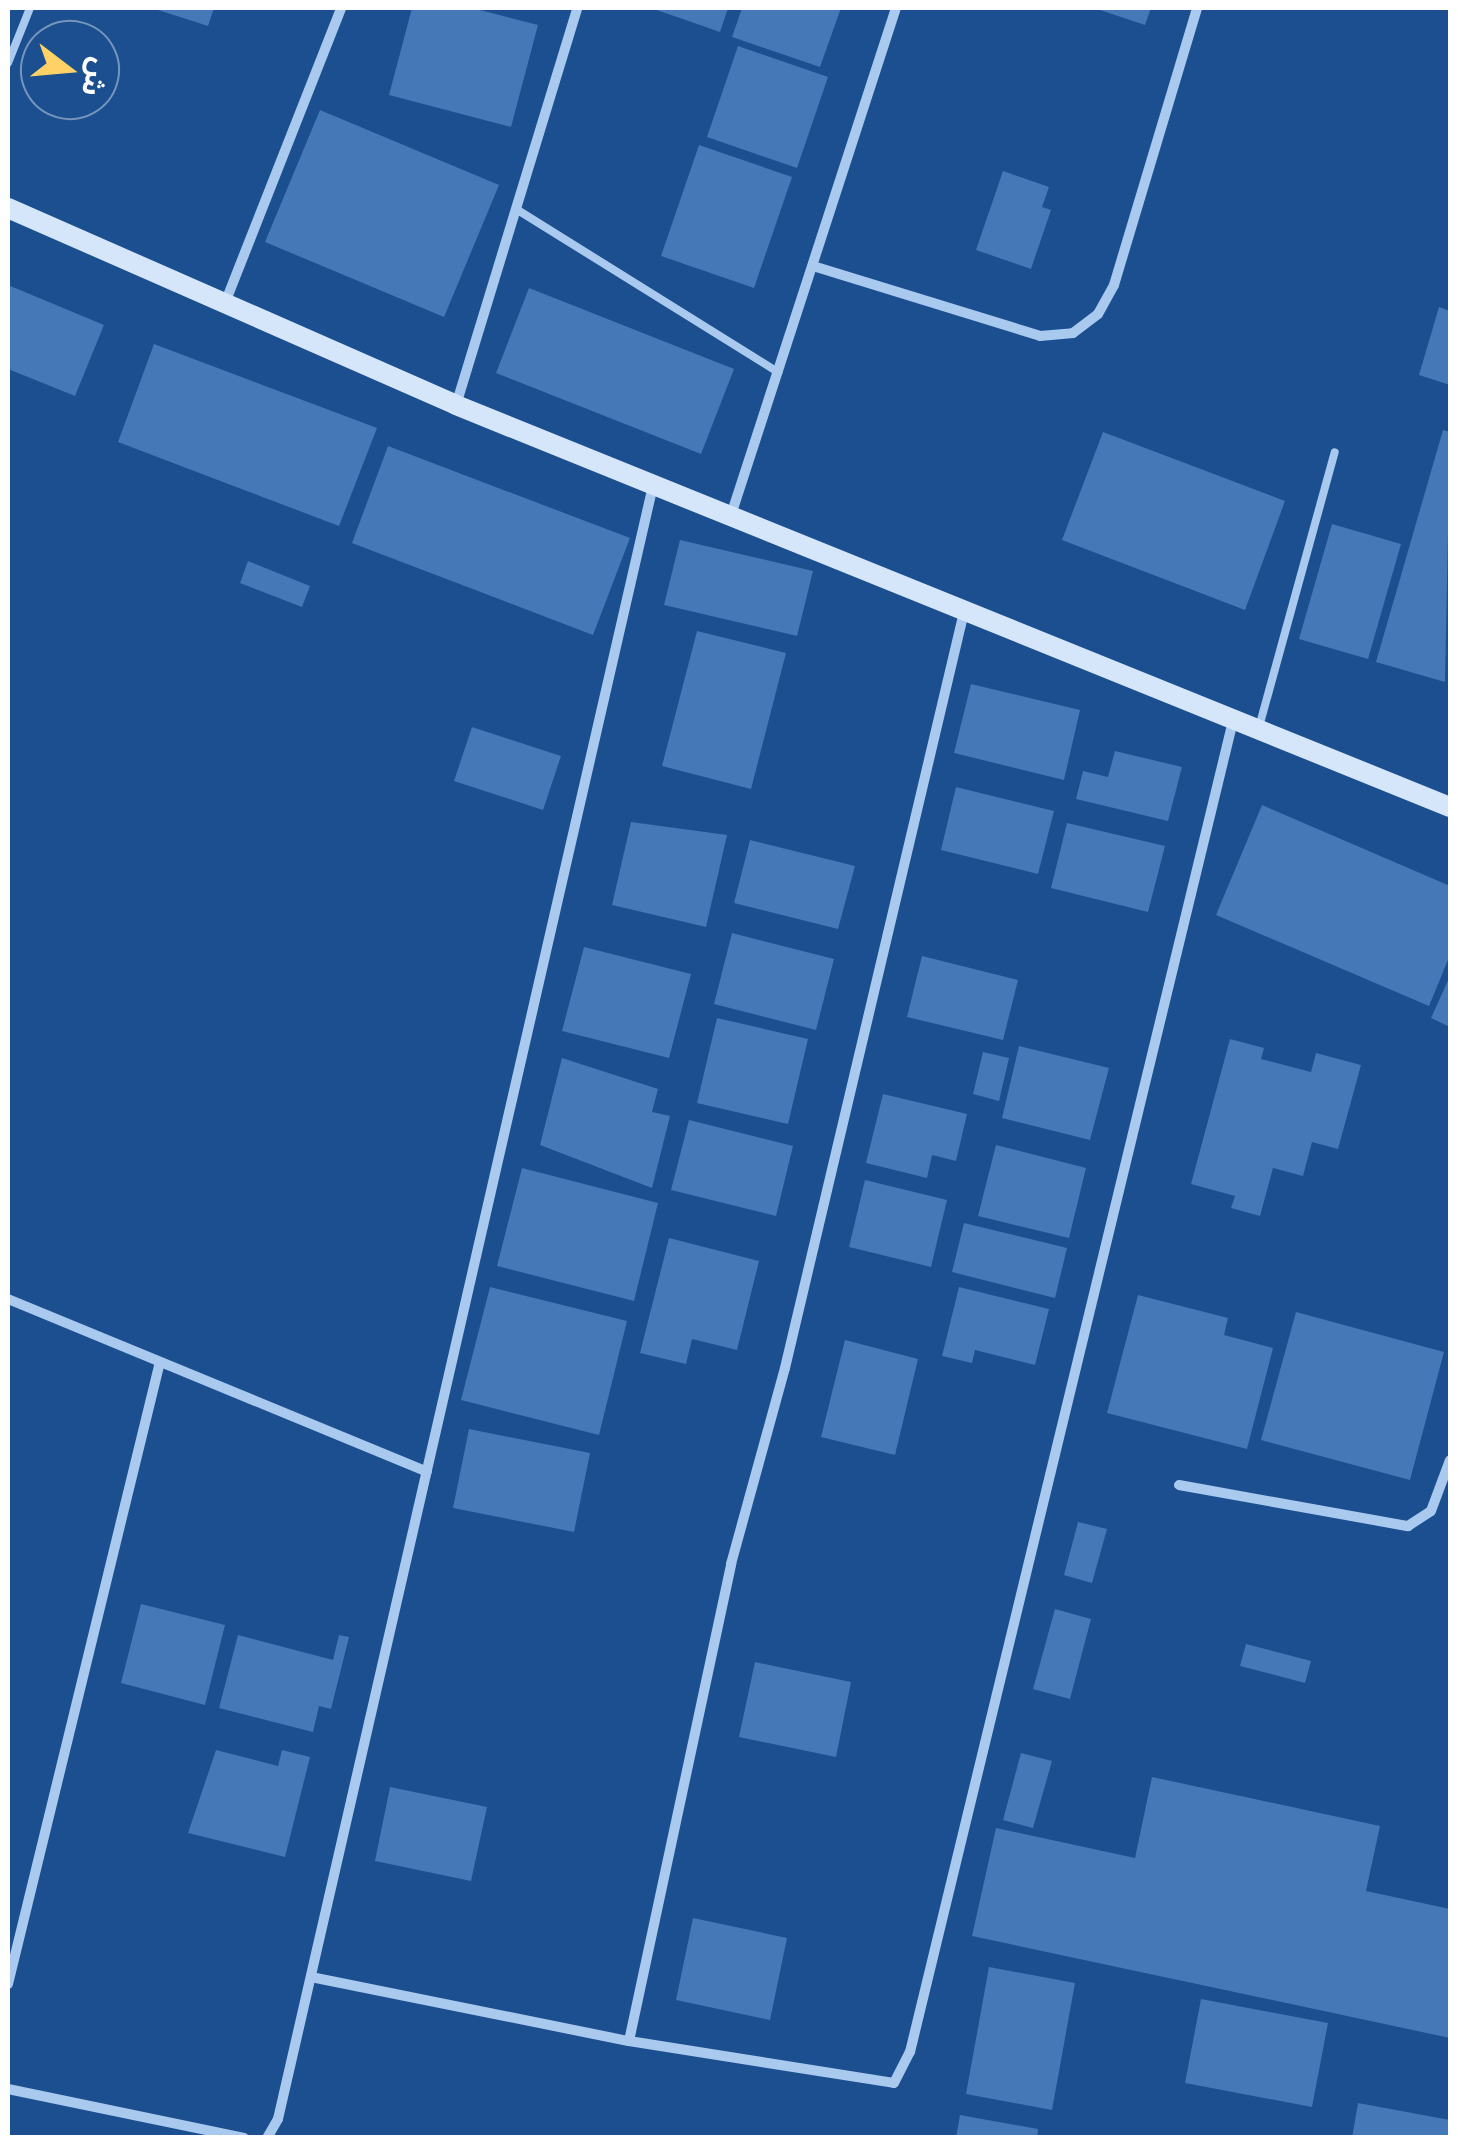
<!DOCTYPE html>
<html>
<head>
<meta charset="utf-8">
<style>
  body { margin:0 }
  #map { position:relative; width:1458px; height:2145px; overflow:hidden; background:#1b4f8f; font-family:"Exo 2","Noto Sans Arabic",sans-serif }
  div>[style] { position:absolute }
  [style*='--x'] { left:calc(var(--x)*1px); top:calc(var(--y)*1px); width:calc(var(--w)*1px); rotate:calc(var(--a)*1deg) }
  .building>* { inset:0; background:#4478b7 }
  .lane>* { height:8px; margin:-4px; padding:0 4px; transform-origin:4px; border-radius:4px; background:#a9c9ee }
  .street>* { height:10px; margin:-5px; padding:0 5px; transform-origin:5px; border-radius:5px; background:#a9c9ee }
  .secondary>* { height:20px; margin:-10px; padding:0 10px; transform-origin:10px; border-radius:10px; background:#d6e6fa }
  span { translate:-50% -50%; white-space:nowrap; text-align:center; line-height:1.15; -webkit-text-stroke:8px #1b4f8f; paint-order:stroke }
  .frame { position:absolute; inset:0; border:10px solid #fff; pointer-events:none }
  .north { position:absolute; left:20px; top:20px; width:100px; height:100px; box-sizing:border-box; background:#1b4f8f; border:2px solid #7695bc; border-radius:50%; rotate:106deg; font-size:28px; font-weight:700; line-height:40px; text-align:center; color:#fff }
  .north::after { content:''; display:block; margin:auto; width:35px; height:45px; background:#ffd166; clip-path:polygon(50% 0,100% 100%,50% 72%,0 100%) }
</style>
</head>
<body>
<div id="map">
  <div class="building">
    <div style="clip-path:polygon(152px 8px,214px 8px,208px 26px)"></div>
    <div style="clip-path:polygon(412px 8px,472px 8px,538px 25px,511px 127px,389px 95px)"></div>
    <div style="clip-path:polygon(651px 8px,728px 8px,720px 32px)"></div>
    <div style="clip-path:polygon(742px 8px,841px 8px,820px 67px,732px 37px)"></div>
    <div style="clip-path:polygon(1094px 8px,1151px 8px,1145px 25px)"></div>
    <div style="clip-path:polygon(738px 46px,828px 77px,797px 168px,707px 137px)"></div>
    <div style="clip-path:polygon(320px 110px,499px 185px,444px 317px,265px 242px)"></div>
    <div style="clip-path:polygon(699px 145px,792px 177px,754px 288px,661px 256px)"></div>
    <div style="clip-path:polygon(1003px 171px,1049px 187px,1042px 207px,1051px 210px,1031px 269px,976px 250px)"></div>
    <div style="clip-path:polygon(8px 285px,104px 325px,75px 396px,8px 369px)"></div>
    <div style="clip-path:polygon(529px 288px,734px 369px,701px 454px,496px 373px)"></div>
    <div style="clip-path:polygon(1439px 307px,1450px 311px,1450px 385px,1419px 375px)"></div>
    <div style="clip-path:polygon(154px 344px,377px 428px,339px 526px,118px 442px)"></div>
    <div style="clip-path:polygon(1443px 430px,1450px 432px,1445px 682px,1376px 662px)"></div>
    <div style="clip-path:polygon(1103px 432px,1285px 501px,1245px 610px,1062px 540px)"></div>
    <div style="clip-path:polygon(388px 446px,630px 538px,593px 635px,352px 543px)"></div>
    <div style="clip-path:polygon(1332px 524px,1401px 544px,1368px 659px,1299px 639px)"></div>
    <div style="clip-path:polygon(680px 540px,813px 571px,797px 636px,664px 605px)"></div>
    <div style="clip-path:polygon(248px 561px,310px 586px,302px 607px,240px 583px)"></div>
    <div style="clip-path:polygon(697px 631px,786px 653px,751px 789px,662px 766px)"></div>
    <div style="clip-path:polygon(971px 684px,1080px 710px,1064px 780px,954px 753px)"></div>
    <div style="clip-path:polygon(472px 727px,561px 756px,543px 810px,454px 781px)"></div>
    <div style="clip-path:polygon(1115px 751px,1182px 767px,1168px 821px,1076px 799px,1083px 771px,1108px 777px)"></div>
    <div style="clip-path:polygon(956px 787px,1054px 811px,1038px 874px,941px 850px)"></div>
    <div style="clip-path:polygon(1262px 805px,1450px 886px,1450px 955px,1429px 1006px,1216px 915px)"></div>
    <div style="clip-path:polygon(631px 822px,727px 835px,706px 927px,612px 905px)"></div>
    <div style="clip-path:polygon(1067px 823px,1165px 846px,1148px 912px,1051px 888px)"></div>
    <div style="clip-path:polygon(750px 840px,855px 866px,838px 929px,734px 903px)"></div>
    <div style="clip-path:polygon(732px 933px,834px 959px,816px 1030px,714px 1004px)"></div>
    <div style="clip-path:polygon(584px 947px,691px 974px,669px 1058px,562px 1031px)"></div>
    <div style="clip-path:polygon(922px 956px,1018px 980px,1003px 1040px,907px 1017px)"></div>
    <div style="clip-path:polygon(1450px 976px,1450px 1027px,1431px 1018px)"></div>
    <div style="clip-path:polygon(717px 1018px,808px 1039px,788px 1124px,697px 1103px)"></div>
    <div style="clip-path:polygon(1230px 1039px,1264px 1048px,1261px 1059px,1311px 1072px,1316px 1053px,1361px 1065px,1338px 1149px,1312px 1142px,1303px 1176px,1273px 1168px,1260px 1216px,1231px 1208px,1235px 1196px,1191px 1184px)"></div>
    <div style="clip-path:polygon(1019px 1046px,1109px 1068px,1090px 1140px,1002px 1118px)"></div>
    <div style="clip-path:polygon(983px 1052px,1009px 1058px,999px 1101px,973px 1094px)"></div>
    <div style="clip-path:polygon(562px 1058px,658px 1089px,652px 1112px,670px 1116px,652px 1188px,540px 1145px)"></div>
    <div style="clip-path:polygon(883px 1094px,967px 1114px,956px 1161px,932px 1155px,927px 1178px,866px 1163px)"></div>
    <div style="clip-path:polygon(689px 1120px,793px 1146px,776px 1216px,671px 1190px)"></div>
    <div style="clip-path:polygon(996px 1145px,1086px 1168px,1069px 1238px,978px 1216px)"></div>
    <div style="clip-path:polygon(522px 1168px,658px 1203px,634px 1301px,497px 1266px)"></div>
    <div style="clip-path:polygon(865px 1180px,947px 1200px,931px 1267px,849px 1247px)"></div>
    <div style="clip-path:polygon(964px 1223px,1067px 1248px,1055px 1298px,952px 1272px)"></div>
    <div style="clip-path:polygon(669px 1238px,759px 1261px,737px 1350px,692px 1339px,686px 1364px,640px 1353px)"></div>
    <div style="clip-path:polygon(490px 1287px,627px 1321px,599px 1435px,461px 1400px)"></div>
    <div style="clip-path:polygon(959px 1287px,1049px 1309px,1035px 1365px,975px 1350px,972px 1363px,942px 1356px)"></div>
    <div style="clip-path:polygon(1138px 1295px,1228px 1318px,1224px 1335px,1273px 1348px,1247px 1449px,1107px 1413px)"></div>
    <div style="clip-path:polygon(1296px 1312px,1444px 1352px,1410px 1480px,1261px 1440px)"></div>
    <div style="clip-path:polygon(845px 1340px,918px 1359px,895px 1455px,821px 1437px)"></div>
    <div style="clip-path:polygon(469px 1429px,590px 1453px,574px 1532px,453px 1508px)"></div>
    <div style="clip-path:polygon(1078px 1522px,1107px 1529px,1092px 1583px,1064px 1575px)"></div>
    <div style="clip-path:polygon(141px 1604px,225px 1625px,205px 1705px,121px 1683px)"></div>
    <div style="clip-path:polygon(1055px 1609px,1091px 1619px,1070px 1699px,1033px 1689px)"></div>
    <div style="clip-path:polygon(238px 1635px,333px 1660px,339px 1635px,349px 1637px,331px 1709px,319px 1706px,313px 1732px,219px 1708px)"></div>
    <div style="clip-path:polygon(1246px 1644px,1311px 1661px,1305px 1683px,1240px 1666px)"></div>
    <div style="clip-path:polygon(755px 1662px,851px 1682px,836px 1757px,739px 1737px)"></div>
    <div style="clip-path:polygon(216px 1750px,278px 1766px,282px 1750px,310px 1757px,285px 1857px,188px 1833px)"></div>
    <div style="clip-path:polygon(1021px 1753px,1052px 1761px,1033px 1828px,1003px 1820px)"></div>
    <div style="clip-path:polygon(1152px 1777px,1380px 1826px,1366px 1891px,1450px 1909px,1450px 2038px,972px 1936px,996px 1828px,1135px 1858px)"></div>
    <div style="clip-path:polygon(390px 1787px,487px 1807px,471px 1881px,375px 1861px)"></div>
    <div style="clip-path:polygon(693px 1918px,787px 1938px,770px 2020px,676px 2000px)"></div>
    <div style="clip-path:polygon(989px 1967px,1075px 1983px,1052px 2110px,966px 2094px)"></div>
    <div style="clip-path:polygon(1201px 1999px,1328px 2023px,1312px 2107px,1185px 2083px)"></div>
    <div style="clip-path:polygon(1358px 2103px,1450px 2120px,1450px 2138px,1352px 2138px)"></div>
    <div style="clip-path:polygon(960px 2115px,1038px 2129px,1037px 2138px,956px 2138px)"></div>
  </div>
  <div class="lane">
    <div style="--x:8;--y:63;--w:59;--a:-68.2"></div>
    <div style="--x:516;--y:209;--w:309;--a:31.9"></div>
    <div style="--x:1259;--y:727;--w:285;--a:-74.6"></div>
  </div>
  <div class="street">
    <div style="--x:813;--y:266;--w:238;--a:17.1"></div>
    <div style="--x:1040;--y:336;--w:33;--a:-5"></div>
    <div style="--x:1073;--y:333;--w:31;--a:-37"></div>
    <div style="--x:1098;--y:314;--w:33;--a:-61"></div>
    <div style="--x:1114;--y:285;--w:289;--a:-73.3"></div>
    <div style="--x:225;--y:303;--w:317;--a:-68.5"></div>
    <div style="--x:456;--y:405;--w:415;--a:-73"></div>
    <div style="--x:732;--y:512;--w:530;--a:-71.98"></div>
    <div style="--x:8;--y:1299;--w:453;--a:22.4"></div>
    <div style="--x:1179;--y:1485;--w:233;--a:10.2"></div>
    <div style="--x:1408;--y:1526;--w:27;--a:-33"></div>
    <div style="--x:1431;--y:1511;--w:54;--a:-69.6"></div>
    <div style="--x:311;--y:1977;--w:324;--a:11.4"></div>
    <div style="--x:629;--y:2041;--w:268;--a:9"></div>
    <div style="--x:894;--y:2083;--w:35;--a:-63"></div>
    <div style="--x:910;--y:2052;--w:1366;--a:-76.36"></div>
    <div style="--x:8;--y:1984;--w:640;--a:-76.27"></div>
    <div style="--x:629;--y:2041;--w:488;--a:-77.9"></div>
    <div style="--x:731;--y:1564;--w:203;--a:-74.6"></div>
    <div style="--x:785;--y:1368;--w:777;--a:-76.68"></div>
    <div style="--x:8;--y:2089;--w:241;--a:11.7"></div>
    <div style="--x:267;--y:2138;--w:22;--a:-60"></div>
    <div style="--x:278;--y:2119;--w:1676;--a:-77.07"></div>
  </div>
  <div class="secondary">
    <div style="--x:8;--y:208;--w:489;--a:23.7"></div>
    <div style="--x:456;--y:405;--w:1072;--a:22.02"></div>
  </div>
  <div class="frame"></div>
  <div class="north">ش</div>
</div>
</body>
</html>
